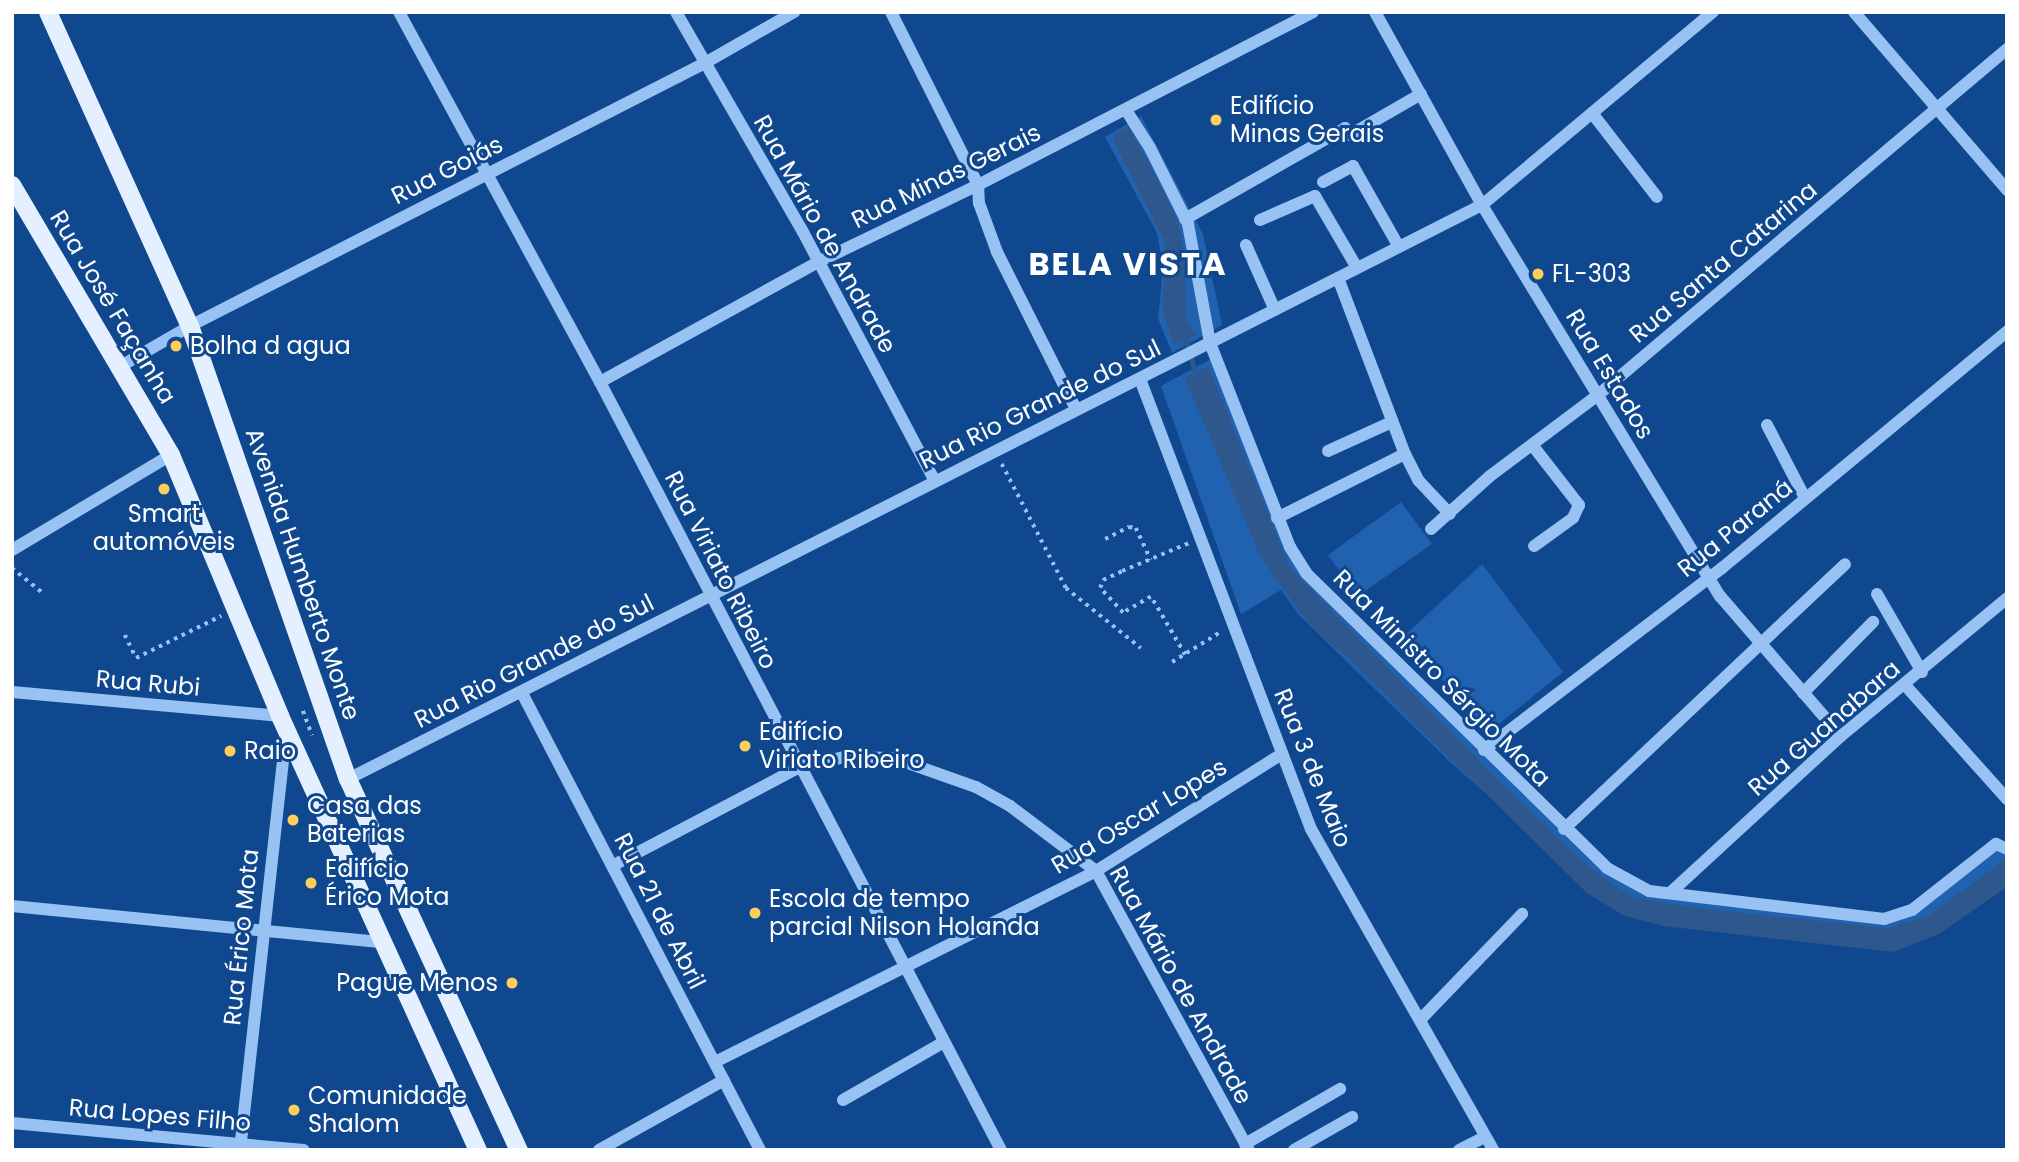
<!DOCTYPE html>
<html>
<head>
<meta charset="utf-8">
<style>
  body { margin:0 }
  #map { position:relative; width:2019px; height:1162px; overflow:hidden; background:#0f488f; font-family:Poppins,sans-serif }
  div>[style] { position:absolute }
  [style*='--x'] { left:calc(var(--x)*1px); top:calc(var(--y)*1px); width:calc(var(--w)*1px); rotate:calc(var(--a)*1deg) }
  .green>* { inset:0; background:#2062af }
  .water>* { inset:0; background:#2e588d }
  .stream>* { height:5px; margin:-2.5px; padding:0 2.5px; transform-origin:2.5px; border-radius:2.5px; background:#2e588d }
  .path>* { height:3.5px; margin-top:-1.75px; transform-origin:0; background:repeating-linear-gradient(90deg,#98c2f3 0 3.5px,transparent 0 8.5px) }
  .minor>* { height:12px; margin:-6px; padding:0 6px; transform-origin:6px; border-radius:6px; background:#98c2f3 }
  .major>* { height:18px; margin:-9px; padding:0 9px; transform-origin:9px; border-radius:9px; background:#e4efff }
  .dots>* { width:19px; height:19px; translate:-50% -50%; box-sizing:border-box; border:4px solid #0f488f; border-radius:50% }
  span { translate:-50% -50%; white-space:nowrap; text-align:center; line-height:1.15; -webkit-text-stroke:6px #0f488f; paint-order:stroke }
  .poi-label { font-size:24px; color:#fff }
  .left { translate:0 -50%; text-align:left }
  .right { translate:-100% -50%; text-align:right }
  .street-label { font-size:24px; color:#fff }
  .district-label { font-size:32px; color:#fff; font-weight:700; letter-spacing:2px }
  .frame { position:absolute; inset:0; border:14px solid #fff; pointer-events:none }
</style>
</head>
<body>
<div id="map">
  <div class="green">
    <div style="clip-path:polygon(1141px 116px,1203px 234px,1222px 325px,1172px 353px,1158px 319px,1163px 267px,1157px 233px,1105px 137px)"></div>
    <div style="clip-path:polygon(1215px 357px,1290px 547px,1331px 597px,1587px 850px,1659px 892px,1884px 919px,1906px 912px,1998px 840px,2007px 851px,2007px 880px,1926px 935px,1620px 910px,1451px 763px,1299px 615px,1281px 590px,1241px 614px,1161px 386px)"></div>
    <div style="clip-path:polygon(1401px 502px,1432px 544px,1358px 596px,1328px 555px)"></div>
    <div style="clip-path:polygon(1482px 564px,1563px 672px,1488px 733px,1404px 636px)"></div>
  </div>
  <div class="water">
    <div style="clip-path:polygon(1129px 127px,1174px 211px,1183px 242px,1187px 323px,1196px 335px,1174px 345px,1163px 312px,1165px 242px,1114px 141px,1113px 135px)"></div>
    <div style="clip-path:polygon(1208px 366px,1290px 568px,1490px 772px,1582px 861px,1616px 887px,1636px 898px,1689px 907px,1886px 928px,1928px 916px,2007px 858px,2007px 887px,1939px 934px,1893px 952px,1663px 926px,1625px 916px,1588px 894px,1349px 659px,1309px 625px,1260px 556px,1185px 378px)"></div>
  </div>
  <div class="stream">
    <div style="--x:1184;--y:333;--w:46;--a:74.7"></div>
  </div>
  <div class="path">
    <div style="--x:1002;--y:464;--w:140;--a:62.7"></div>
    <div style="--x:1066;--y:588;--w:96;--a:38.7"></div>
    <div style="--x:1105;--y:539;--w:27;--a:-27"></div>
    <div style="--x:1129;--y:527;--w:7;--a:8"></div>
    <div style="--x:1136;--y:528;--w:35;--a:65"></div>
    <div style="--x:12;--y:568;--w:38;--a:39"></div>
    <div style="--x:125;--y:635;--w:25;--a:64"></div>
    <div style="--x:136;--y:658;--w:95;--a:-26.3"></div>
    <div style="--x:1185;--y:655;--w:67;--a:-120.4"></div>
    <div style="--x:1151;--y:597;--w:32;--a:150"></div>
    <div style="--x:1123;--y:613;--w:34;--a:-133"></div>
    <div style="--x:1100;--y:588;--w:9;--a:-69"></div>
    <div style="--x:1103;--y:580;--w:21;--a:-25"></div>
    <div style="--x:1122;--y:571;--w:73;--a:-22.7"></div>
    <div style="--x:1172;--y:662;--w:59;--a:-31.8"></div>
    <div style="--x:303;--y:711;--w:26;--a:69"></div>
  </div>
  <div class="minor">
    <div style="--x:399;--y:12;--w:421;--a:61.5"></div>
    <div style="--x:600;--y:382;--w:866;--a:62.43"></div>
    <div style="--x:676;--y:12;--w:254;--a:60"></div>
    <div style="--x:803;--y:232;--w:280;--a:62.1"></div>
    <div style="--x:891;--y:12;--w:194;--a:63.3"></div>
    <div style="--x:978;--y:185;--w:18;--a:87"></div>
    <div style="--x:979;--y:203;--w:52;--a:69.8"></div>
    <div style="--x:997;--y:252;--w:176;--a:63.3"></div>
    <div style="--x:1375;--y:12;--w:221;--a:61"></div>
    <div style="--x:1482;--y:205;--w:458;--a:58.7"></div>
    <div style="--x:1720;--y:596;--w:185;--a:49.2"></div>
    <div style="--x:1854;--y:12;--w:235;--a:49.3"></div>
    <div style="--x:1126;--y:110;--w:45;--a:57.7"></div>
    <div style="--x:1150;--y:148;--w:85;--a:63.4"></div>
    <div style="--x:1188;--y:224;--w:121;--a:79.5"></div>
    <div style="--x:1210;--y:343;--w:219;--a:68.6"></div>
    <div style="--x:1290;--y:547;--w:31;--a:58"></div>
    <div style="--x:1306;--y:573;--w:421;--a:44.4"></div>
    <div style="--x:1607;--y:868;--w:48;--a:28.7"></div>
    <div style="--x:1649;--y:891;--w:237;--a:6.8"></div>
    <div style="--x:1884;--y:919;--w:29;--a:-18"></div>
    <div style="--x:1912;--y:910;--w:107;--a:-38.2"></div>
    <div style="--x:1996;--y:844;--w:12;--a:24"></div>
    <div style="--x:1592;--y:113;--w:106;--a:52.3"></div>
    <div style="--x:1323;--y:182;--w:34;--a:-28"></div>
    <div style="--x:1353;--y:166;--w:93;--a:60.4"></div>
    <div style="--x:1185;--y:219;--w:184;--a:-29.6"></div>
    <div style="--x:1345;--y:128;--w:9;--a:54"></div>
    <div style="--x:1350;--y:135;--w:82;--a:-30"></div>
    <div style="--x:1260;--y:220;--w:60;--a:-23.6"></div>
    <div style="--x:1315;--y:196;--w:83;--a:59.7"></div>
    <div style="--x:1246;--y:245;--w:71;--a:66"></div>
    <div style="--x:1338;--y:278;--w:188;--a:69.2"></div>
    <div style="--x:1405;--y:454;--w:30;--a:63"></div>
    <div style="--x:1419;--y:481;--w:45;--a:46.8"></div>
    <div style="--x:121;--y:366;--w:80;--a:-30.1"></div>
    <div style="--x:190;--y:326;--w:578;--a:-27.05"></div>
    <div style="--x:705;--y:63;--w:103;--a:-29.8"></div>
    <div style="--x:1140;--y:379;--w:481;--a:69.2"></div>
    <div style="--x:1311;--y:829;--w:369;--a:60.4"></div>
    <div style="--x:600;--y:382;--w:249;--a:-28.8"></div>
    <div style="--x:818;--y:262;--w:178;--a:-25.7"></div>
    <div style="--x:978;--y:185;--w:377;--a:-27.3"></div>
    <div style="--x:1767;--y:425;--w:82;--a:62.5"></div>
    <div style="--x:1533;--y:446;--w:75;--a:52.1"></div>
    <div style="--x:1579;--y:505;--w:14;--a:115"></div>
    <div style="--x:1573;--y:518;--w:48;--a:144.3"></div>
    <div style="--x:1328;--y:451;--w:70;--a:-24.4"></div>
    <div style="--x:1277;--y:518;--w:143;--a:-26.6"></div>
    <div style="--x:1431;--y:529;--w:79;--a:-41.9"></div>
    <div style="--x:1490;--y:476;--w:135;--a:-36.9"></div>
    <div style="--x:1598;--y:395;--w:536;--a:-40.23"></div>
    <div style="--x:12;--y:550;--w:185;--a:-30.9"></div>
    <div style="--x:1877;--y:594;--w:90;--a:60"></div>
    <div style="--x:1905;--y:685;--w:153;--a:48.2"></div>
    <div style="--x:12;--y:692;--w:269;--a:5.1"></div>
    <div style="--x:522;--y:693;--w:515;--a:62.49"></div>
    <div style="--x:1803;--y:693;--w:100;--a:-45.4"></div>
    <div style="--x:1484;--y:750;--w:300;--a:-37.4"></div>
    <div style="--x:1722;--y:568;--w:371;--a:-39.7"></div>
    <div style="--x:348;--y:779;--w:1271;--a:-26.85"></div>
    <div style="--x:1482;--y:205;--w:301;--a:-39.9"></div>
    <div style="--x:1564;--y:829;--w:386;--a:-43.3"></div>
    <div style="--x:614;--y:865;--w:210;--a:-27.8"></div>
    <div style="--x:800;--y:767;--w:45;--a:-12.8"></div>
    <div style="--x:844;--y:757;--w:50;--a:1.1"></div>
    <div style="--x:894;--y:758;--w:87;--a:19.5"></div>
    <div style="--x:976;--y:787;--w:39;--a:29"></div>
    <div style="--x:1010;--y:806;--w:108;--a:37.1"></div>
    <div style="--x:1096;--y:871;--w:318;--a:61.3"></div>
    <div style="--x:1670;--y:893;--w:232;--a:-42.6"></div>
    <div style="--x:1841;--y:736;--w:216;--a:-39.7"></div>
    <div style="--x:12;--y:906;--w:372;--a:5.6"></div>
    <div style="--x:1421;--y:1019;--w:146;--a:-46.1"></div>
    <div style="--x:715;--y:1062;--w:426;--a:-26.6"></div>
    <div style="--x:1096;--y:871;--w:220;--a:-32.2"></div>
    <div style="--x:843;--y:1100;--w:116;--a:-29.9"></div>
    <div style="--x:12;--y:1123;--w:293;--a:5.3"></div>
    <div style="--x:1245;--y:1144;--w:110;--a:-30.1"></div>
    <div style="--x:240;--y:1150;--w:421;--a:-83.7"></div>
    <div style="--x:599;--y:1150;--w:143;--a:-29.2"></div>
    <div style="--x:1294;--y:1150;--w:67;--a:-29.6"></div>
    <div style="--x:1459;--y:1150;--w:29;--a:-27"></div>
  </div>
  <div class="major">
    <div style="--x:48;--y:12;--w:345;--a:65.7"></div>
    <div style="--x:190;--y:326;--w:480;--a:70.8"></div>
    <div style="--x:348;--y:779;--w:409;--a:65.3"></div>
    <div style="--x:12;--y:185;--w:313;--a:59.5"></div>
    <div style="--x:171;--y:455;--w:283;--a:67.3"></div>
    <div style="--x:280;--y:716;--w:477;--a:65.5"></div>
  </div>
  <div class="dots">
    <div style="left:1216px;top:120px;background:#ffce5a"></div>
    <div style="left:1538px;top:274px;background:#ffce5a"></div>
    <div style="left:176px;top:346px;background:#ffce5a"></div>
    <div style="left:164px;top:489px;background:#ffce5a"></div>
    <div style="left:745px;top:746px;background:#ffce5a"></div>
    <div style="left:230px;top:751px;background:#ffce5a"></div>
    <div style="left:293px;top:820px;background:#ffce5a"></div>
    <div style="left:311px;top:883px;background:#ffce5a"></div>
    <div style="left:755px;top:913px;background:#ffce5a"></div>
    <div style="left:512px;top:983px;background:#ffce5a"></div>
    <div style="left:294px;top:1110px;background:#ffce5a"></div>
  </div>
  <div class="poi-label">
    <span class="left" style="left:1230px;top:120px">Edifício<br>Minas Gerais</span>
    <span class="left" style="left:1552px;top:274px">FL-303</span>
    <span class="left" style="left:190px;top:346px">Bolha d agua</span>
    <span style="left:164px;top:528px">Smart<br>automóveis</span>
    <span class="left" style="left:759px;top:746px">Edifício<br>Viriato Ribeiro</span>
    <span class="left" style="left:244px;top:751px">Raio</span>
    <span class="left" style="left:307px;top:820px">Casa das<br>Baterias</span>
    <span class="left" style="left:325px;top:883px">Edifício<br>Érico Mota</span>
    <span class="left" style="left:769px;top:913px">Escola de tempo<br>parcial Nilson Holanda</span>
    <span class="right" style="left:498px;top:983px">Pague Menos</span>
    <span class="left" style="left:308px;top:1110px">Comunidade<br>Shalom</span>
  </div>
  <div class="street-label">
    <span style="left:447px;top:170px;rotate:-27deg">Rua Goiás</span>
    <span style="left:946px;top:176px;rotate:-26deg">Rua Minas Gerais</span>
    <span style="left:825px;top:234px;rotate:61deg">Rua Mário de Andrade</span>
    <span style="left:1723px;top:262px;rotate:-40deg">Rua Santa Catarina</span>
    <span style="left:113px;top:307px;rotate:59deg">Rua José Façanha</span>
    <span style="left:1610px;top:374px;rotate:59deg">Rua Estados</span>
    <span style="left:1040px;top:404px;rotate:-26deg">Rua Rio Grande do Sul</span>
    <span style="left:1735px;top:528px;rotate:-39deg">Rua Paraná</span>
    <span style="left:721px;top:570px;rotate:63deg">Rua Viriato Ribeiro</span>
    <span style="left:303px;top:574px;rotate:71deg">Avenida Humberto Monte</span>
    <span style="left:534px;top:661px;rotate:-27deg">Rua Rio Grande do Sul</span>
    <span style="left:1442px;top:678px;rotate:45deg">Rua Ministro Sérgio Mota</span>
    <span style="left:148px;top:683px;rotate:5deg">Rua Rubi</span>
    <span style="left:1824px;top:728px;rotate:-41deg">Rua Guanabara</span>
    <span style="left:1313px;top:768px;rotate:68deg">Rua 3 de Maio</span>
    <span style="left:1139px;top:816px;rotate:-31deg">Rua Oscar Lopes</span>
    <span style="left:660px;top:911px;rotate:63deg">Rua 21 de Abril</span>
    <span style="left:241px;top:937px;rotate:-84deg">Rua Érico Mota</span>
    <span style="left:1181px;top:985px;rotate:61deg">Rua Mário de Andrade</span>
    <span style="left:160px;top:1115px;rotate:5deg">Rua Lopes Filho</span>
  </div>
  <div class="district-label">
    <span style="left:1128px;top:264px">BELA VISTA</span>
  </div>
  <div class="frame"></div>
</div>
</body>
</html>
